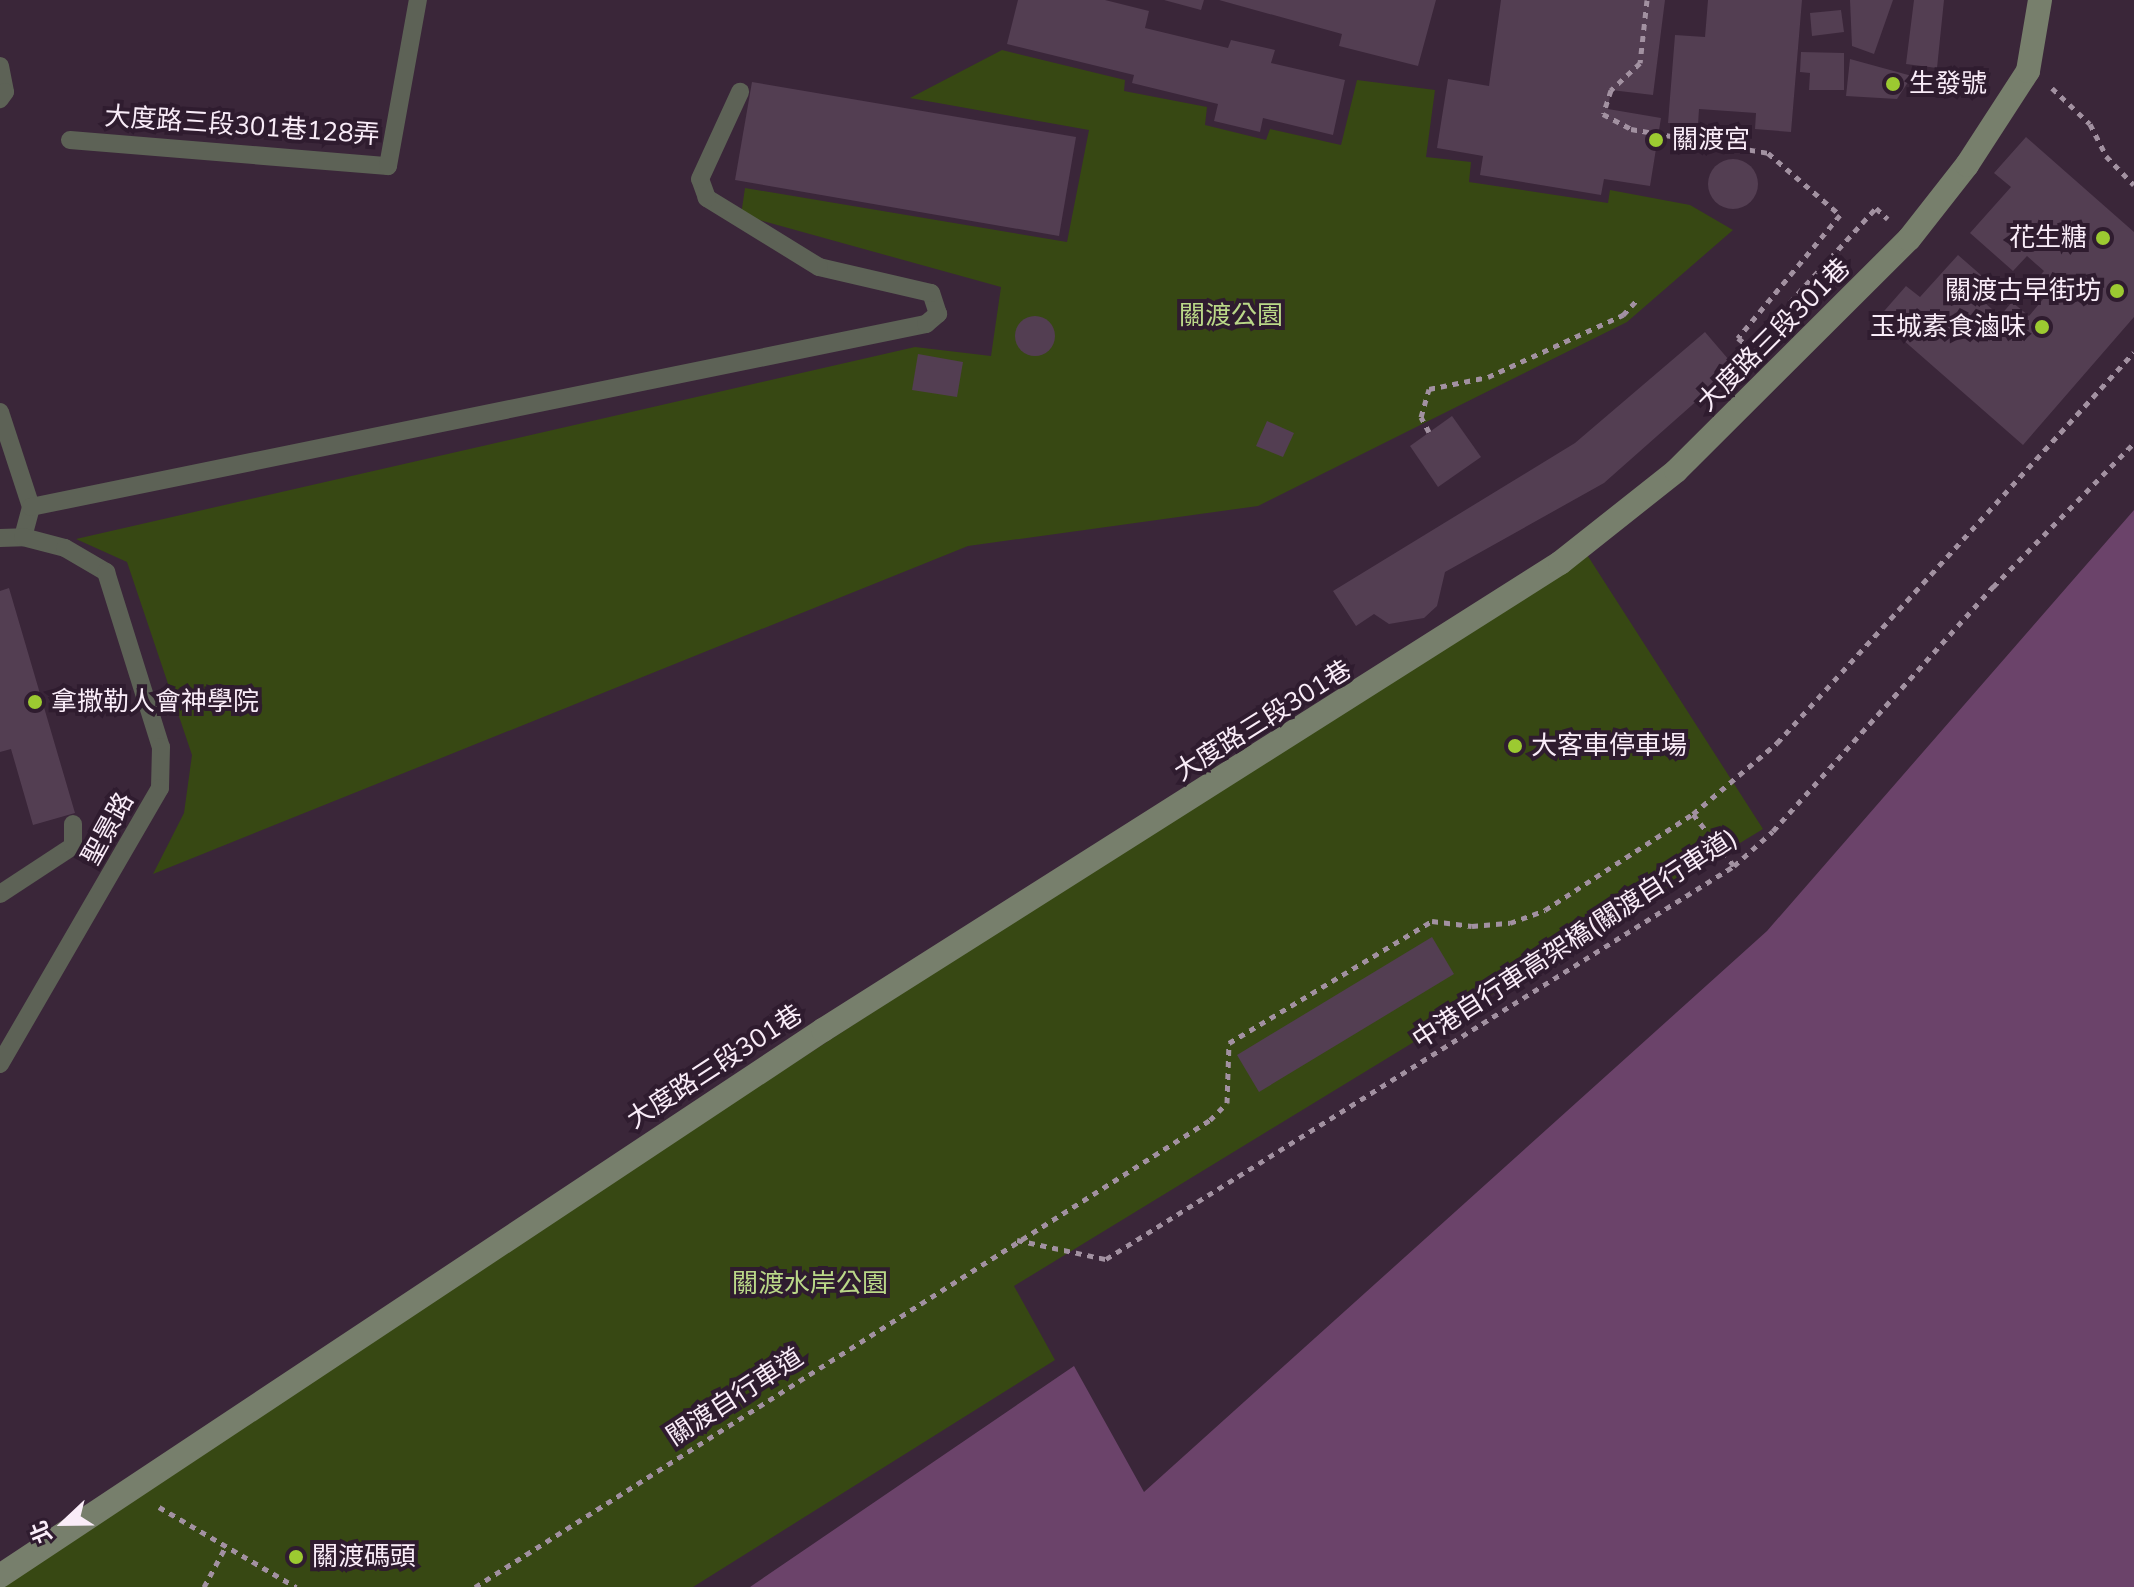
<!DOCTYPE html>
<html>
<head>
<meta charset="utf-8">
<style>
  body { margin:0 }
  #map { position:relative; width:2134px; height:1587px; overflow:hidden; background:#3a2639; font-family:"Nunito Sans","Noto Sans TC",sans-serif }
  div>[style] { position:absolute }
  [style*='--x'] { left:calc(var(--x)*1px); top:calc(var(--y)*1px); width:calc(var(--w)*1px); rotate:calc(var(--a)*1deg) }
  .green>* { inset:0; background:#374813 }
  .water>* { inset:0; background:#6b436a }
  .building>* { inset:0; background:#533e52 }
  .round { border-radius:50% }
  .path>* { height:5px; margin-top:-2.5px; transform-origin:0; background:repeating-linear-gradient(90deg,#a291a1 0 6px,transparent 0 12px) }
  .lane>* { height:18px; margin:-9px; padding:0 9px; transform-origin:9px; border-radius:9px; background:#5d6256 }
  .secondary>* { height:24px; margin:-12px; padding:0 12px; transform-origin:12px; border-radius:12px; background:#777f6c }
  .dots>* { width:22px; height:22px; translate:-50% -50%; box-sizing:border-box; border:4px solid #2f1c2f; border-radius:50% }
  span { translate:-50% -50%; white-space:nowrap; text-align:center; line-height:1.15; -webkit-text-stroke:8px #2f1c2f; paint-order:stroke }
  .poi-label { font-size:26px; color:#f9ecf8 }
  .left { translate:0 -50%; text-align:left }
  .right { translate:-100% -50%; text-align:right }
  .street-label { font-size:26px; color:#f9ecf8 }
  .park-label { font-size:26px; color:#bad888 }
  .north { position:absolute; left:24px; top:1483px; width:80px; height:80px; -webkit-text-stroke:6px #2f1c2f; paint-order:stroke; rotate:248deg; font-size:22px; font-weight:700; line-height:32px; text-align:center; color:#f9ecf8 }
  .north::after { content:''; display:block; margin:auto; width:28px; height:36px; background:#f9ecf8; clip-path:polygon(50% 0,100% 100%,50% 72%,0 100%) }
</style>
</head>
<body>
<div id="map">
  <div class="green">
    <div style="clip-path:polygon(1002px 50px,1125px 80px,1124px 91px,1207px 107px,1205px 125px,1266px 140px,1270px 129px,1341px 145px,1357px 80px,1435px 90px,1426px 157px,1471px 162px,1469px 182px,1608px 203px,1610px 190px,1690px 205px,1733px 230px,1627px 322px,1258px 506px,968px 546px,153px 874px,184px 813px,192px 755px,127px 562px,76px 539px,915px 347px,991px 356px,1001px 287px,741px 215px,745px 188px,1067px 242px,1089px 130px,910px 98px)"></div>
    <div style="clip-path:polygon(1584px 550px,1763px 829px,1014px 1286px,1055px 1360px,693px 1587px,0 1587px,0 1579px)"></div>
  </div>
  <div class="water">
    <div style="clip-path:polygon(2134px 510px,2134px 1587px,750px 1587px,1074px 1366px,1144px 1492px,1767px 931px)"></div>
  </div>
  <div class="building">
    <div style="clip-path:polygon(1018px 0,1105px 0,1149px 11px,1145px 28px,1228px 48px,1231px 40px,1275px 50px,1271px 63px,1345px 80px,1333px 135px,1263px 118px,1260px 132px,1214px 121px,1218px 104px,1132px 83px,1134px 75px,1007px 44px)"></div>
    <div style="clip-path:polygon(1164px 0,1204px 0,1201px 10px)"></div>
    <div style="clip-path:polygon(1219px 0,1436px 0,1418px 66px,1339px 46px,1342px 34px)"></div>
    <div style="clip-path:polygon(1501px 0,1665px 0,1653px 95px,1611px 90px,1608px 109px,1661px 118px,1650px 186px,1604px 179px,1601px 195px,1480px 175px,1483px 156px,1437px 148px,1448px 79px,1489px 86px)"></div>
    <div style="clip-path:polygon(1708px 0,1802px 0,1791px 132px,1755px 129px,1756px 113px,1699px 109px,1698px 125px,1668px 123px,1675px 35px,1705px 37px)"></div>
    <div style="clip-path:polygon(1850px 0,1893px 0,1874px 54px,1852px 46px)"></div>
    <div style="clip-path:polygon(1914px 0,1944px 0,1937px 68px,1906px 64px)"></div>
    <div style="clip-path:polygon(1841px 10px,1844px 32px,1812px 36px,1810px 13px)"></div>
    <div style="clip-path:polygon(1801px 52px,1844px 53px,1844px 90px,1809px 90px,1810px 73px,1800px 72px)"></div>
    <div style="clip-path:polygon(1850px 59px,1912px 76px,1897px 99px,1846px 96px)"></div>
    <div style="clip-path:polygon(752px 82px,1076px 137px,1059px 236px,735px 180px)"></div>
    <div style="clip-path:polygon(2026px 137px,2134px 232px,2134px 317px,2023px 445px,1878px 318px,1906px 286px,1920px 297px,1958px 255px,1997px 289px,1985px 303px,2000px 316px,2012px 302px,2029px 316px,2044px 298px,2031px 286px,2044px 271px,2027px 256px,2013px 271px,1970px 233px,2011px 187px,1994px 173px)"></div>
    <div class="round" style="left:1708px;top:159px;width:50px;height:50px"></div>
    <div class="round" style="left:1015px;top:316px;width:40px;height:40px"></div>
    <div style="clip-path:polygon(1705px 332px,1735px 367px,1604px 483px,1445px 572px,1437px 606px,1424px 618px,1389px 624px,1374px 614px,1356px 626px,1333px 591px,1575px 443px)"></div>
    <div style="clip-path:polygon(918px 354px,963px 362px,957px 397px,912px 390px)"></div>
    <div style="clip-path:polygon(1452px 416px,1481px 457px,1438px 487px,1410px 446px)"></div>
    <div style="clip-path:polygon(1267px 421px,1294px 433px,1283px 457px,1256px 446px)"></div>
    <div style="clip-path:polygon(9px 588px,75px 813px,33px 825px,11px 749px,0 752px,0 591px)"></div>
    <div style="clip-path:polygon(1432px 937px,1454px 974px,1259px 1092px,1237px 1055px)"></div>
  </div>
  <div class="path">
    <div style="--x:1647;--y:0;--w:63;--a:96.3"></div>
    <div style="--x:1640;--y:63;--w:40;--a:137"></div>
    <div style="--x:1611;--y:90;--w:25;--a:108"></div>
    <div style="--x:1603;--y:114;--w:32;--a:28"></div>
    <div style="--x:1631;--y:129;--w:139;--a:9.9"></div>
    <div style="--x:1768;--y:153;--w:95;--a:40.7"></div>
    <div style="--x:1840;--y:215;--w:160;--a:129.7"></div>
    <div style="--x:1738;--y:338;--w:14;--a:39"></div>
    <div style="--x:1749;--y:347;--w:188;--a:-47.6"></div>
    <div style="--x:1876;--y:208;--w:16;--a:43"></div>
    <div style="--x:2052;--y:88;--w:52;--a:43.5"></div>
    <div style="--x:2090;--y:124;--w:36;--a:63"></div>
    <div style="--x:2106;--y:156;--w:40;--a:46"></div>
    <div style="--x:1429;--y:432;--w:17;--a:-118"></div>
    <div style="--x:1421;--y:417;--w:29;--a:-74"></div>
    <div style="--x:1429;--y:389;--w:60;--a:-11.5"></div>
    <div style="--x:1488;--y:377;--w:149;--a:-24.7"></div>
    <div style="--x:1623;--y:315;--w:22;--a:-47"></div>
    <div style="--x:1693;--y:814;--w:66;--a:51.7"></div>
    <div style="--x:1017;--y:1240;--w:91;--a:12.1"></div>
    <div style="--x:1106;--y:1259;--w:741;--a:-32.04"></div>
    <div style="--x:1734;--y:866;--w:52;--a:-41.9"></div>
    <div style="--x:1773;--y:831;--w:329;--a:-48"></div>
    <div style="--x:1993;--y:587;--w:202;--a:-45.6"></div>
    <div style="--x:159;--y:1507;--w:159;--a:30.3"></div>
    <div style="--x:204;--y:1587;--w:44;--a:-61.7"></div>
    <div style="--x:475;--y:1587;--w:871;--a:-32.43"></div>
    <div style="--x:1210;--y:1120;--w:24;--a:-45"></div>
    <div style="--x:1227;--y:1103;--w:60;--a:-88.1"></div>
    <div style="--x:1229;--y:1043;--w:237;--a:-31"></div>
    <div style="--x:1432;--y:921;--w:40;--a:7.1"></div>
    <div style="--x:1472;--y:926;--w:38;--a:-5"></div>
    <div style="--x:1510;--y:923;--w:37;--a:-20"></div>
    <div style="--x:1545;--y:910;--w:176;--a:-33"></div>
    <div style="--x:1693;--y:814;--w:110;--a:-40.2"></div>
    <div style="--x:1777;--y:743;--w:529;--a:-47.6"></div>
  </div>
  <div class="lane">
    <div style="--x:0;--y:66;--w:26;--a:79"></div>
    <div style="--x:5;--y:92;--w:9;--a:126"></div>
    <div style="--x:70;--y:140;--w:319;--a:4.7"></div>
    <div style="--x:388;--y:166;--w:169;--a:-79.8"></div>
    <div style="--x:0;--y:412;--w:100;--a:71.9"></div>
    <div style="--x:23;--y:537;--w:31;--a:-75"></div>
    <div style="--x:31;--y:507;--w:914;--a:-11.56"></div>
    <div style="--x:926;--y:324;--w:16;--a:-40"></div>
    <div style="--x:938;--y:314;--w:22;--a:-108"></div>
    <div style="--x:931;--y:293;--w:115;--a:-166.9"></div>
    <div style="--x:819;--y:267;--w:132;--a:-148.4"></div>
    <div style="--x:707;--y:198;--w:20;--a:-110"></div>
    <div style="--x:700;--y:179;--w:96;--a:-65.3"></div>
    <div style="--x:0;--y:538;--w:23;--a:-2"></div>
    <div style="--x:23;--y:537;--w:43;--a:14.7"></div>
    <div style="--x:65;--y:548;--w:48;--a:30.3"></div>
    <div style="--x:106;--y:572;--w:183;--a:72.6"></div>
    <div style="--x:161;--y:747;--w:41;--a:91.4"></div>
    <div style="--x:160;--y:788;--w:319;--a:120.1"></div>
    <div style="--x:0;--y:894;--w:87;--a:-33.3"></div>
    <div style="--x:73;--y:846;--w:22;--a:-90"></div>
  </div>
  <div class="secondary">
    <div style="--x:0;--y:1576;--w:988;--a:-33.56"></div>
    <div style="--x:823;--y:1030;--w:873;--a:-32.36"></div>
    <div style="--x:1560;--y:563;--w:148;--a:-38.4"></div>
    <div style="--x:1676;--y:471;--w:329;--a:-44.9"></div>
    <div style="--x:1909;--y:239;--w:94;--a:-51.9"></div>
    <div style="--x:1967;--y:165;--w:112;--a:-57"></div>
    <div style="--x:2028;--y:71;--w:72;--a:-80.4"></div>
  </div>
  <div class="dots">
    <div style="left:1893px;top:84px;background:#9cca31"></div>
    <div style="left:1656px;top:140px;background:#9cca31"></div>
    <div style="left:2103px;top:238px;background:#9cca31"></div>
    <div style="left:2117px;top:291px;background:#9cca31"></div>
    <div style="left:2042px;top:327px;background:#9cca31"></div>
    <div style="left:35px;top:702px;background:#9cca31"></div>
    <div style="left:1515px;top:746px;background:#9cca31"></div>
    <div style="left:296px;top:1557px;background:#9cca31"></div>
  </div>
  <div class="poi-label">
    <span class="left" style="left:1909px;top:84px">生發號</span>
    <span class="left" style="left:1672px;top:140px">關渡宮</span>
    <span class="right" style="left:2087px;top:238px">花生糖</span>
    <span class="right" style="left:2101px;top:291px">關渡古早街坊</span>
    <span class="right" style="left:2026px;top:327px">玉城素食滷味</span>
    <span class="left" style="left:51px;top:702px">拿撒勒人會神學院</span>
    <span class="left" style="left:1531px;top:746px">大客車停車場</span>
    <span class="left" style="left:312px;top:1557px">關渡碼頭</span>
  </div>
  <div class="street-label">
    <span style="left:242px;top:126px;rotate:4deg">大度路三段301巷128弄</span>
    <span style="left:1774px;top:335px;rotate:-45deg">大度路三段301巷</span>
    <span style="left:1263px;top:721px;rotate:-32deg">大度路三段301巷</span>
    <span style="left:108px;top:829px;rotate:-61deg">聖景路</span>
    <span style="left:1575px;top:939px;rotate:-33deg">中港自行車高架橋(關渡自行車道)</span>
    <span style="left:715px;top:1067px;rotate:-33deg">大度路三段301巷</span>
    <span style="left:735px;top:1397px;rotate:-33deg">關渡自行車道</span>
  </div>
  <div class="park-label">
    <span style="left:1231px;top:316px">關渡公園</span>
    <span style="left:810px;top:1284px">關渡水岸公園</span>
  </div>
  <div class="north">北</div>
</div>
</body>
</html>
